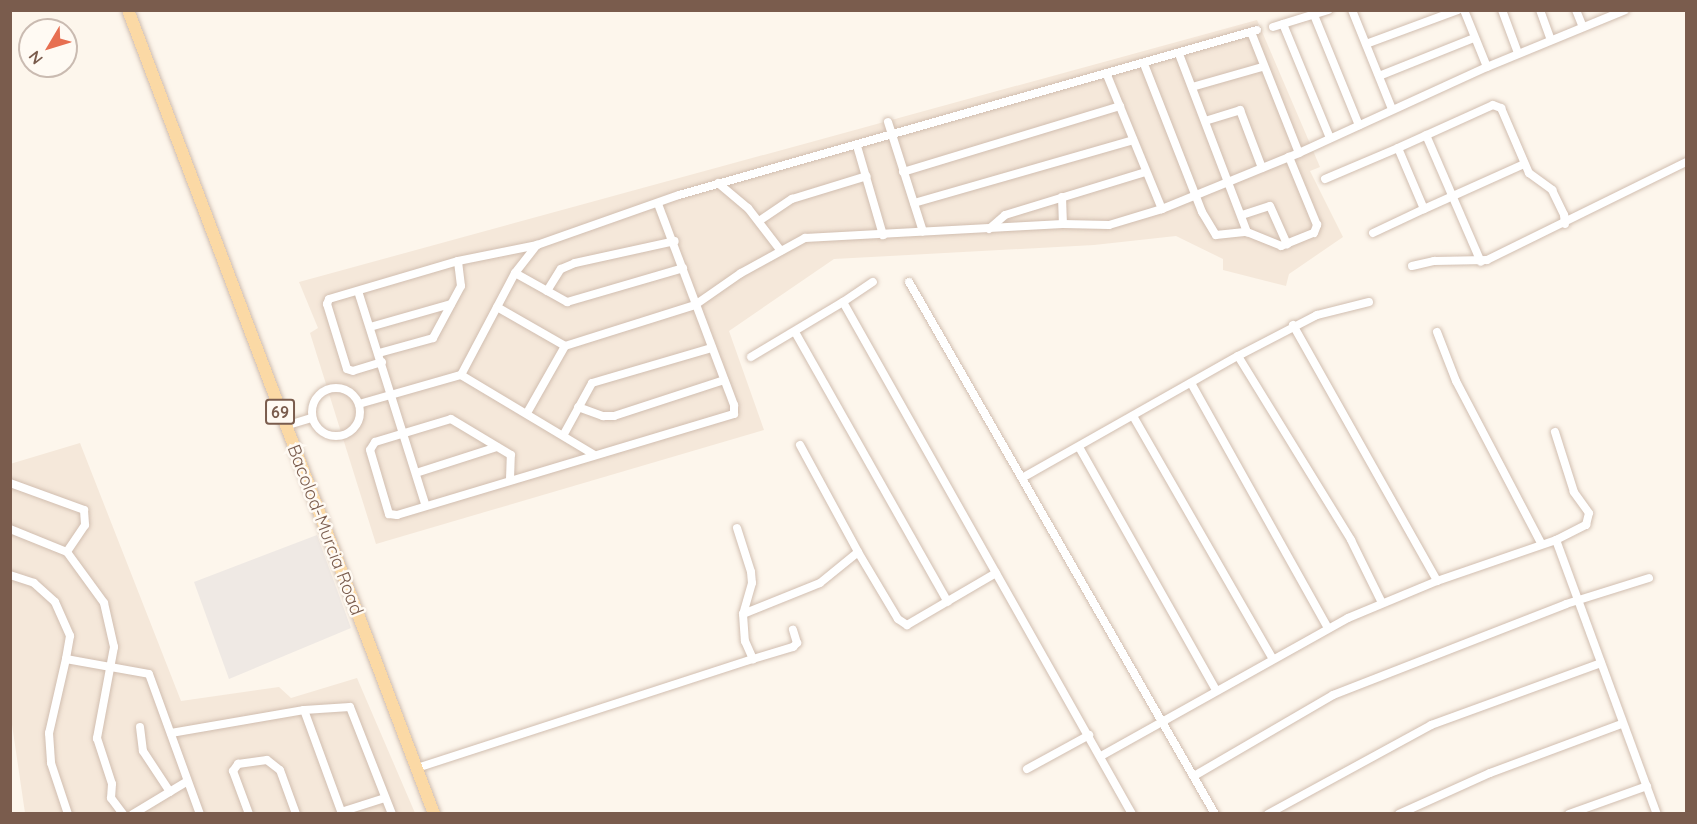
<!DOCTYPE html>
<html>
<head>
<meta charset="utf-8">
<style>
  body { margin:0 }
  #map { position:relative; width:1697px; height:824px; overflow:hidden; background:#fdf6ec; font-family:Quicksand,sans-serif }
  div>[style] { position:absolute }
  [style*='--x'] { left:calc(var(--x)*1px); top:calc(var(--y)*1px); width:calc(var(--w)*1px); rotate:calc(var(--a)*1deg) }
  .residential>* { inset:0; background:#f5e8da }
  .industrial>* { inset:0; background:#efe9e4 }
  .roads { filter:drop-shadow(0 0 2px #d1beb0) drop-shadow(0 0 2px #d1beb0) }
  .minor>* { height:8px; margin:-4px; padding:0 4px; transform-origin:4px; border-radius:4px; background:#fff }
  .minor>.ring { margin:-4px; padding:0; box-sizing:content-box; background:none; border:8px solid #fff; border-radius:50% }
  .primary>* { height:12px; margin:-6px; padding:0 6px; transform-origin:6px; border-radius:6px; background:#fbd9a5 }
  span { translate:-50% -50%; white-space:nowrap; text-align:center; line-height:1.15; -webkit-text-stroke:5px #fffaf3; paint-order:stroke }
  .shield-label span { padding:2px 4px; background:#fffaf3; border:2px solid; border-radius:4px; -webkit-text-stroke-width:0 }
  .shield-label { font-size:16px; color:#7a5c4d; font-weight:700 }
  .street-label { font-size:18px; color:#7a5c4d }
  .frame { position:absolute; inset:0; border:12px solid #7a5c4d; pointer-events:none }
  .north { position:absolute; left:18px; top:18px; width:60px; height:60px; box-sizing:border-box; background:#fffaf3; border:2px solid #cabbb1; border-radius:50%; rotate:232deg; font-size:16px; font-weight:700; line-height:24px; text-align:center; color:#7a5c4d }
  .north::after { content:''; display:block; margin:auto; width:21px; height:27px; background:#e76f51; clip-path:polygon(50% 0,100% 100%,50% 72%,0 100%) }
</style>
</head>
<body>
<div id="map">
  <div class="residential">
    <div style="clip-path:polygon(1257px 20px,1320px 167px,1310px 171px,1343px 237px,1289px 274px,1286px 286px,1223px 270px,1223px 259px,1176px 236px,1094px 245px,834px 259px,729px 331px,764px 430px,376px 544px,310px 333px,318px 328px,299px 282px)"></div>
    <div style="clip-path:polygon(80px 443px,181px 701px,279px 687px,291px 698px,357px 678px,415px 813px,25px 813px,10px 711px,10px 464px)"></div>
  </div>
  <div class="industrial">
    <div style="clip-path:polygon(317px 535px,351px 628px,229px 679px,194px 582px)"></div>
  </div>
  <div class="roads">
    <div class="minor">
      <div style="--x:1352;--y:10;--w:107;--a:68"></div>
      <div style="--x:1464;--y:10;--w:61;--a:68"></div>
      <div style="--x:1502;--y:10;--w:46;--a:69.6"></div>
      <div style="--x:1540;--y:10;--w:32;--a:70"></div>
      <div style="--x:1576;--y:10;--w:18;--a:68"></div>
      <div style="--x:1314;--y:15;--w:119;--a:67.8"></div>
      <div style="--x:1283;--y:24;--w:123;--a:67.6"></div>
      <div style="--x:1273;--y:27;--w:58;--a:-17.2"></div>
      <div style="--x:1251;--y:32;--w:130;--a:68.4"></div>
      <div style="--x:1366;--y:44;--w:98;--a:-20.3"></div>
      <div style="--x:1179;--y:54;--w:191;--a:69.1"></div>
      <div style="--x:1144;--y:64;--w:159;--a:68.6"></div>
      <div style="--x:1202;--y:212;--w:27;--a:59"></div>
      <div style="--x:1216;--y:235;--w:31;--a:-6"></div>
      <div style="--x:1247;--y:232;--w:37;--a:22"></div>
      <div style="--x:1281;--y:246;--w:35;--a:-22"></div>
      <div style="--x:1314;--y:233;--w:9;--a:-69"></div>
      <div style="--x:1317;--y:225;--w:74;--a:-112.4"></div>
      <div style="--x:1107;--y:75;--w:145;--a:67.7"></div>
      <div style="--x:1379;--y:76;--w:102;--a:-21.8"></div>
      <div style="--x:1192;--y:87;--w:73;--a:-15.9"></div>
      <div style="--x:1205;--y:121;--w:37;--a:-17"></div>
      <div style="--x:1240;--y:110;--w:62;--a:69.2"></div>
      <div style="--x:888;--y:122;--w:115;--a:72.3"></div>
      <div style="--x:1426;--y:135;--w:138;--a:66.6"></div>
      <div style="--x:857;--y:146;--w:93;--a:73.7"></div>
      <div style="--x:903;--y:172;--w:227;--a:-16.9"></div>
      <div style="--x:1325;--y:179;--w:79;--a:-23"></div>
      <div style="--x:718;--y:183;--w:39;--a:40"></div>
      <div style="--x:748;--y:208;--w:54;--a:52.5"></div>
      <div style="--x:1062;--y:197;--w:27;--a:88"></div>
      <div style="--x:914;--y:203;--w:228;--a:-16"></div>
      <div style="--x:1424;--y:209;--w:110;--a:-24.2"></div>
      <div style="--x:1242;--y:215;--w:29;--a:-18"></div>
      <div style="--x:1270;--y:206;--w:42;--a:65.9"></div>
      <div style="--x:759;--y:221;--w:40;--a:-34"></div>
      <div style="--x:792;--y:199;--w:78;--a:-17"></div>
      <div style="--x:989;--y:229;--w:21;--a:-41"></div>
      <div style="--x:1005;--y:215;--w:147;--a:-17"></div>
      <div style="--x:1373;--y:233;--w:56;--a:-25.2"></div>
      <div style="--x:1424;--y:209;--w:66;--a:-113.1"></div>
      <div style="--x:1398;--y:148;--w:104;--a:-24.4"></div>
      <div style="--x:1493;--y:105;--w:9;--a:21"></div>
      <div style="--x:1501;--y:108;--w:71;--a:66.7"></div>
      <div style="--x:1529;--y:173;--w:29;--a:36"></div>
      <div style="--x:1552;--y:190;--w:28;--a:64"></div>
      <div style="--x:1564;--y:215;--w:9;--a:84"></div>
      <div style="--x:1412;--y:266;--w:23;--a:-13"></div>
      <div style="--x:1434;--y:261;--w:53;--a:-1.1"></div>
      <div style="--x:1487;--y:260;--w:222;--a:-26.2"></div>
      <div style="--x:515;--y:273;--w:60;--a:29.1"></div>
      <div style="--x:567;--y:302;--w:121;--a:-16.3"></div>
      <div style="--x:909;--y:282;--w:614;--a:60.09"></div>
      <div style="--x:358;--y:291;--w:223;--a:72.5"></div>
      <div style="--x:547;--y:291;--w:26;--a:-58"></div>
      <div style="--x:561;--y:269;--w:15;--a:-23"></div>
      <div style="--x:575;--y:263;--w:102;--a:-12.4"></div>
      <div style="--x:843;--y:302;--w:36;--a:-34"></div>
      <div style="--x:1369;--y:302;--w:54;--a:166"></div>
      <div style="--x:1317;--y:315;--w:89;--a:152.6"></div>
      <div style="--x:1238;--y:356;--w:216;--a:58.4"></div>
      <div style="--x:1351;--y:540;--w:70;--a:63.8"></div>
      <div style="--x:497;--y:307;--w:78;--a:29.8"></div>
      <div style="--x:1293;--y:325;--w:294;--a:60.6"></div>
      <div style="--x:1437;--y:581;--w:126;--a:-19"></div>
      <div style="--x:1556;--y:540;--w:34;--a:-27"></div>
      <div style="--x:1586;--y:525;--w:12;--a:-76"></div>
      <div style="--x:1589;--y:513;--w:26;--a:-126"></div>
      <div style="--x:1574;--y:492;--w:63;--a:-107.6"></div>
      <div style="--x:370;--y:327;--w:84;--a:-15.9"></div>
      <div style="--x:795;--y:332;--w:310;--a:60.5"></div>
      <div style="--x:1437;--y:332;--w:53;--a:68.8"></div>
      <div style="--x:1456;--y:381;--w:183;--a:62.3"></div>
      <div style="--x:379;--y:353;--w:56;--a:-15.5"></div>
      <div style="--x:433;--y:338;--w:59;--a:-61.7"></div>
      <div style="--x:461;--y:286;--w:25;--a:-97"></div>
      <div style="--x:751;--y:357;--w:107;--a:-30.9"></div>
      <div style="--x:843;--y:302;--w:588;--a:60.56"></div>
      <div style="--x:382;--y:362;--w:30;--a:163"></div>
      <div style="--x:353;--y:371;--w:6;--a:-162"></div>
      <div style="--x:347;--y:369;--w:68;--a:-107.1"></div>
      <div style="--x:327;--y:304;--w:5;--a:-68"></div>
      <div style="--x:329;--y:299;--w:134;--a:-16.4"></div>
      <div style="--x:458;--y:261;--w:81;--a:-11.4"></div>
      <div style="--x:537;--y:245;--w:151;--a:-19.4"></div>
      <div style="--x:679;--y:195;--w:601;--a:-15.93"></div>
      <div style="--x:461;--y:375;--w:115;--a:-62.1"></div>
      <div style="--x:515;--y:273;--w:36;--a:-52"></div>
      <div style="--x:1191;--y:383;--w:281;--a:60.8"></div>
      <div class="ring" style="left:312px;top:388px;width:40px;height:40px"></div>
      <div style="--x:359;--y:404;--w:106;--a:-15.9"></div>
      <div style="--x:461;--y:375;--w:154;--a:30.9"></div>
      <div style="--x:578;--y:407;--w:27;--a:20"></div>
      <div style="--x:603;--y:416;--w:11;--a:0"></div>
      <div style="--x:614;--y:416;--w:116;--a:-18.1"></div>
      <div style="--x:527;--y:413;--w:77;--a:-60.4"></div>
      <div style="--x:565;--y:346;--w:136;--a:-17.5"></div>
      <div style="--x:695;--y:305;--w:56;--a:-34.8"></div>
      <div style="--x:741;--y:273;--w:73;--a:-28.7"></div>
      <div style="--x:805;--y:238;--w:258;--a:-3.1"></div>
      <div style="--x:1063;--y:224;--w:46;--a:1.2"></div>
      <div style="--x:1109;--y:225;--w:55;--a:-16.8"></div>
      <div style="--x:1162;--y:209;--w:148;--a:-22.2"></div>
      <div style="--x:1299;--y:153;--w:207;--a:-24.6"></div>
      <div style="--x:1487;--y:67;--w:149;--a:-22.4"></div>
      <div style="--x:1133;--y:416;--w:279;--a:60.1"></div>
      <div style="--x:285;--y:426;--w:28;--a:-17"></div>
      <div style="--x:564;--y:434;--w:58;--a:-61.2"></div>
      <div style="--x:592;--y:383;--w:125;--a:-16.3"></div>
      <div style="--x:800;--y:445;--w:122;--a:61.5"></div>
      <div style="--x:1079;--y:447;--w:279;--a:60.6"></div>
      <div style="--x:416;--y:473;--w:85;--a:-17.8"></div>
      <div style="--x:1022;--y:478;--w:248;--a:-29.5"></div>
      <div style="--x:510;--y:479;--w:24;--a:-88"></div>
      <div style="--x:511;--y:455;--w:70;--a:-149"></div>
      <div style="--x:451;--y:419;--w:79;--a:163.2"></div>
      <div style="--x:375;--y:442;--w:9;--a:122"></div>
      <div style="--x:370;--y:450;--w:67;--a:73.5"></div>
      <div style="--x:389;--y:514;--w:8;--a:7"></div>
      <div style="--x:397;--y:515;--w:352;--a:-16.7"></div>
      <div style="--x:734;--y:414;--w:9;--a:-90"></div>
      <div style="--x:734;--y:405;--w:215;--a:-110.7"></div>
      <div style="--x:10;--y:483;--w:79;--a:20"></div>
      <div style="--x:84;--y:510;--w:15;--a:86"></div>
      <div style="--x:85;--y:525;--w:32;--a:124"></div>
      <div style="--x:737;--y:528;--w:46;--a:72.3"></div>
      <div style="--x:751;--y:572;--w:11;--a:85"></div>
      <div style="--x:752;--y:583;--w:32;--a:106"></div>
      <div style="--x:743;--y:614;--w:27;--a:86"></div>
      <div style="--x:745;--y:641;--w:20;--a:66"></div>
      <div style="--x:753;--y:659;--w:42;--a:-16.7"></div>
      <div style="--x:793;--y:647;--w:6;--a:-45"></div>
      <div style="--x:797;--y:643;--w:14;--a:-107"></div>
      <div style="--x:10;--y:529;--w:61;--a:22"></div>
      <div style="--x:67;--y:552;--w:63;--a:54"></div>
      <div style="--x:104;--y:603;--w:45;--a:77.2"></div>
      <div style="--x:114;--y:647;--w:93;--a:100.6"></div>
      <div style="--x:97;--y:738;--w:48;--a:71.9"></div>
      <div style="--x:112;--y:784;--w:14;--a:94"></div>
      <div style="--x:111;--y:798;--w:20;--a:53"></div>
      <div style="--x:1556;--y:540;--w:292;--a:69.8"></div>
      <div style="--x:10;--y:575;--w:25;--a:18"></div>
      <div style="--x:34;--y:583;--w:28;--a:42"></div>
      <div style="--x:55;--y:602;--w:37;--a:66"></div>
      <div style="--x:70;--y:636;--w:23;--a:100"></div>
      <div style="--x:66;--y:659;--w:84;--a:10.2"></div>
      <div style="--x:149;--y:674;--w:149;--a:70"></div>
      <div style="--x:743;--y:614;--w:83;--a:-21.9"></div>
      <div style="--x:820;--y:583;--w:49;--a:-39.2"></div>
      <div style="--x:858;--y:552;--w:78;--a:59.2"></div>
      <div style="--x:898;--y:619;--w:11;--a:34"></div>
      <div style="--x:907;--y:625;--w:103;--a:-30.3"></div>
      <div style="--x:66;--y:659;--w:76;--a:102.9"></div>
      <div style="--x:49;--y:733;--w:30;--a:86"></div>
      <div style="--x:51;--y:763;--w:54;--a:71.6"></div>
      <div style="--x:304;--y:710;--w:111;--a:69.9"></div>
      <div style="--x:140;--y:727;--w:24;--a:83"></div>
      <div style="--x:143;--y:751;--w:49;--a:56.6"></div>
      <div style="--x:171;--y:733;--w:135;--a:-9.8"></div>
      <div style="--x:304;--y:710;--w:46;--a:-3.7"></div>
      <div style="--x:350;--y:707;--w:115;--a:68.6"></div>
      <div style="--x:1101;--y:756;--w:283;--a:-29.2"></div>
      <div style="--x:1348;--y:618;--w:96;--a:-22.6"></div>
      <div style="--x:417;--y:768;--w:353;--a:-18"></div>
      <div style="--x:1027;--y:769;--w:71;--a:-28.7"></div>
      <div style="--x:1194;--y:776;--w:161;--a:-30.2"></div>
      <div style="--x:1333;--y:695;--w:250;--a:-21.3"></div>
      <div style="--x:1566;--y:604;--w:87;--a:-17.4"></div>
      <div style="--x:341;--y:812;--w:46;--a:-17.7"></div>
      <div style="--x:133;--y:814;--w:62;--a:-31.1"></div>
      <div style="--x:249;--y:814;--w:46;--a:-110.4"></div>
      <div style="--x:233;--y:771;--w:9;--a:-54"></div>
      <div style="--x:238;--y:764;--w:29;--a:-8"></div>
      <div style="--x:267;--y:760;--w:16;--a:38"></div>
      <div style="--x:280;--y:770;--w:47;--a:70"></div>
      <div style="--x:1268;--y:814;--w:186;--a:-28.6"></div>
      <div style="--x:1431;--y:725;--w:181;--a:-20"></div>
      <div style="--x:1399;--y:814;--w:100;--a:-24.3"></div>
      <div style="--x:1490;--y:773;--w:141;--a:-20.4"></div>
      <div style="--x:1569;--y:814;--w:83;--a:-19.7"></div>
    </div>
    <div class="primary">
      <div style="--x:128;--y:10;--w:860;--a:69.16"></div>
    </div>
  </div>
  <div class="shield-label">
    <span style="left:280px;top:412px">69</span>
  </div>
  <div class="street-label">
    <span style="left:325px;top:530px;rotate:69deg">Bacolod-Murcia Road</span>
  </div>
  <div class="frame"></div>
  <div class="north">N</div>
</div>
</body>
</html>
